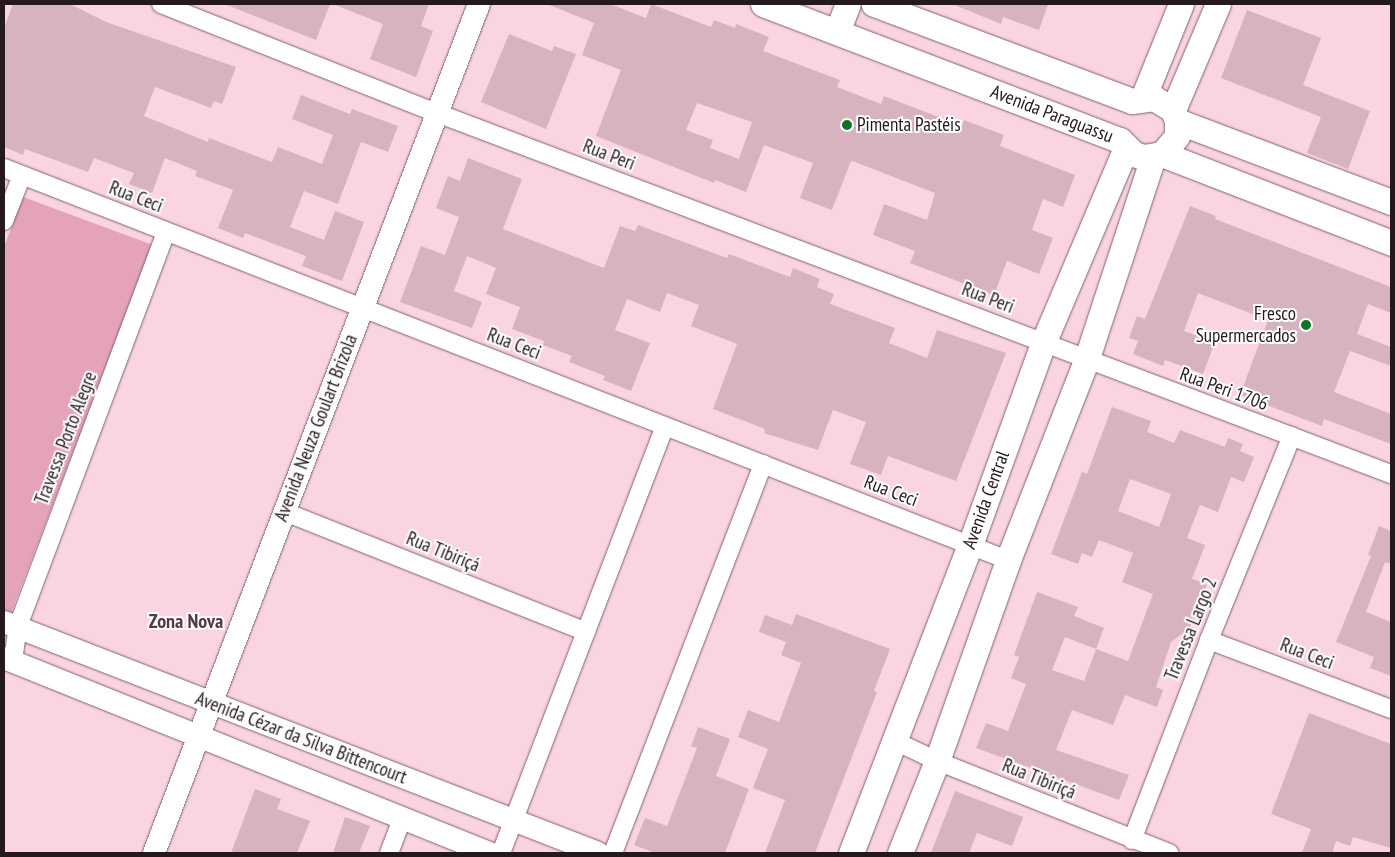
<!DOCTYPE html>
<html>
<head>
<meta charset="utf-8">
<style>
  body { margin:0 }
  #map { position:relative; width:1395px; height:857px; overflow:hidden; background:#fad4e1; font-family:"PT Sans Narrow",sans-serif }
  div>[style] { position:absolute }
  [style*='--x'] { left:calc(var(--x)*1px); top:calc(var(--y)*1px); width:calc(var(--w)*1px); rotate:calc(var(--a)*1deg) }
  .green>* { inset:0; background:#e5a2bb }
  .building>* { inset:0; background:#d7b3bf }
  .roads { filter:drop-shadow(0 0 1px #82616d) drop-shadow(0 0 1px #82616d) }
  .minor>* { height:18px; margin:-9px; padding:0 9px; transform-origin:9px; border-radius:9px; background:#fff }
  .tertiary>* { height:22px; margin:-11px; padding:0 11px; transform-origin:11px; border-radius:11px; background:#fff }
  .secondary>* { height:25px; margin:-12.5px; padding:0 12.5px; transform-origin:12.5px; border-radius:12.5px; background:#fff }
  .dots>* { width:14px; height:14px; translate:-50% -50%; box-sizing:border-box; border:2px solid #fff; border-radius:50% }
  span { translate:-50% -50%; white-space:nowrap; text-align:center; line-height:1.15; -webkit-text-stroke:4px #fff; paint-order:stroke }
  .street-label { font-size:19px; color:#26191e }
  .poi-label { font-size:19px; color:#26191e }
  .left { translate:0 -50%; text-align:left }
  .right { translate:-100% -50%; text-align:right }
  .neighbourhood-label { font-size:20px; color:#563944; font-weight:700 }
  .frame { position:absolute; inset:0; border:5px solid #26191e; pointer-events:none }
</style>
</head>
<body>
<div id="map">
  <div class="green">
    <div style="clip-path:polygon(23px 197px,153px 245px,9px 618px,4px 616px,4px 247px)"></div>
  </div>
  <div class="building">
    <div style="clip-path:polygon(13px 4px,70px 4px,106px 22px,236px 67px,222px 104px,214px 101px,211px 108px,155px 87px,144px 116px,208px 142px,209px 138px,272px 162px,278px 147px,322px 164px,333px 135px,292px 119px,301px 95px,350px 114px,352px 109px,398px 126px,388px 152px,361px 142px,338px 204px,304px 191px,290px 227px,324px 240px,335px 211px,364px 222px,342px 281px,302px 266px,306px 256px,245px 233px,243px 238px,218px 228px,233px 190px,195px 176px,197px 171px,165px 158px,152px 193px,129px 184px,134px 173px,94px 158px,88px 172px,25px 149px,23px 155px,4px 147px,4px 28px)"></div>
    <div style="clip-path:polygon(224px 4px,330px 4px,316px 40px)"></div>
    <div style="clip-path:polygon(333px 4px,429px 4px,421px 26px,433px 31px,416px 77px,370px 59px,383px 24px)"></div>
    <div style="clip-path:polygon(evenodd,547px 4px,610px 4px,646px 18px,651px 4px,711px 27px,714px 20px,735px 28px,736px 24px,769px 37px,763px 51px,840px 80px,837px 87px,881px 104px,884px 96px,962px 126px,964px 120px,1004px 135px,1000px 146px,1075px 175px,1063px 207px,1043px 199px,1032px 230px,1053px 238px,1039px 274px,1007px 261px,994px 295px,910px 263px,915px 251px,873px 235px,884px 204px,927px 220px,935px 193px,855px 162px,851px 161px,832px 210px,800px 198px,813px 163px,764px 145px,746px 192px,715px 180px,714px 183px,596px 136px,621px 70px,582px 55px,594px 23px,547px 4px,697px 103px,752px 122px,739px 159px,710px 148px,713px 140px,686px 130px,697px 103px)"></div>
    <div style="clip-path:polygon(952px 4px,1048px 4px,1039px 30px,1003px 17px,1001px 24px)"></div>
    <div style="clip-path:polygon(1247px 10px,1321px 38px,1303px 85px,1370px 111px,1348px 169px,1307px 153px,1321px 117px,1221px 78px)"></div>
    <div style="clip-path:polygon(509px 34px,552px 51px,554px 46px,576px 54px,546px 129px,481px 102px)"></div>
    <div style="clip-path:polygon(468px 158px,522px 179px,503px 229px,604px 268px,620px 226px,635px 231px,638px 225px,727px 258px,729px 254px,790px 277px,793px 268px,820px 279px,817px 287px,834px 294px,830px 304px,895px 328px,889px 343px,927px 358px,937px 330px,1006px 353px,956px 481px,888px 456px,881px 475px,850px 464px,866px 422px,833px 410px,818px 450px,764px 433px,765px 429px,713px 409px,737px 344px,691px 326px,699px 305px,667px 293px,660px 312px,627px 299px,615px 330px,650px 343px,631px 391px,603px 380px,605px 376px,569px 362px,572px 356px,543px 345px,544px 341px,512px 329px,520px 307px,486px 294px,496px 268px,467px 256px,454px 291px,482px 302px,472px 328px,400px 302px,421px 246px,445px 255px,459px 217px,436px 208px,448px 176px,460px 181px)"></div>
    <div style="clip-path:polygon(1190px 206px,1216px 216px,1215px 219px,1391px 287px,1391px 313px,1368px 304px,1357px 334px,1391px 347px,1391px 366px,1350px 351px,1334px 392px,1391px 414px,1391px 444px,1324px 419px,1322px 426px,1240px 395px,1268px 320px,1198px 293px,1184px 331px,1215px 342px,1203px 374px,1165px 360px,1163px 366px,1133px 354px,1138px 341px,1129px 338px,1137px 316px,1145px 319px)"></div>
    <div style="clip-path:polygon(evenodd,1112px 407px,1151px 421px,1147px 432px,1174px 443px,1180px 430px,1225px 447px,1228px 438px,1243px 444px,1240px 451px,1254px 457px,1244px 482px,1231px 477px,1218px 512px,1200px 505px,1187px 538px,1205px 545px,1192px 579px,1207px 584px,1190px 628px,1171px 642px,1156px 687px,1163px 690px,1157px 707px,1125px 695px,1113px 725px,1072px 710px,1056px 750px,1129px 775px,1119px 800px,976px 748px,986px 723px,1008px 731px,1026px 684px,1011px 678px,1019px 657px,1014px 655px,1037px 592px,1078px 607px,1074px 616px,1104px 628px,1096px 649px,1128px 661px,1153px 594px,1122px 582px,1133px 553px,1099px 540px,1092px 557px,1082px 553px,1078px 564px,1051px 554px,1082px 472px,1087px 474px,1112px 407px,1130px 479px,1171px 494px,1159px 527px,1118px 511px,1130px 479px,1112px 407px,1065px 637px,1096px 649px,1084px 681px,1052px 670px,1065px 637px)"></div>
    <div style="clip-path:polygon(1379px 526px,1391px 531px,1391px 564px,1385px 562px,1366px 612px,1391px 622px,1391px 676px,1370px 668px,1374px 657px,1336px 642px,1371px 556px,1368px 555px)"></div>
    <div style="clip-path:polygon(796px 614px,890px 649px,874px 691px,877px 692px,815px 853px,765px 853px,785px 800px,753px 788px,768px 749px,738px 737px,748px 710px,779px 722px,801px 663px,781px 655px,786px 642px,759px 632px,765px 615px,792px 625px)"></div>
    <div style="clip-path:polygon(1309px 713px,1391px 744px,1391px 848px,1353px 837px,1350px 846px,1336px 841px,1332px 853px,1302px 853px,1311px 829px,1271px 814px)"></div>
    <div style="clip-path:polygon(698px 727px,730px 739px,716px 776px,749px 789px,725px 853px,655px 853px,634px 845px,645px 818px,667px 826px,697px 748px,691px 746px)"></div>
    <div style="clip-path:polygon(255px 789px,281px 799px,277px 809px,310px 821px,297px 853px,231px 853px)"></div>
    <div style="clip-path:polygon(955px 791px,1023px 817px,1012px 846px,977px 833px,969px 853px,931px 853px)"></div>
    <div style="clip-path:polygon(345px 817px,370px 826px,359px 853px,333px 853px)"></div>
  </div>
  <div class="roads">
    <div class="minor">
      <div style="--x:161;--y:4;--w:297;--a:21.6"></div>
      <div style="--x:437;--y:113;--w:1020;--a:20.73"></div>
      <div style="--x:4;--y:168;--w:1078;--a:21.33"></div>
      <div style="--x:4;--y:221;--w:49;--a:-68.6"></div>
      <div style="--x:285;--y:512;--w:324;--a:21.7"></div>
      <div style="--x:1209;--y:640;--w:195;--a:20.8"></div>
      <div style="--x:13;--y:661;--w:35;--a:-82"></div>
      <div style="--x:18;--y:626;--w:421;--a:-69.4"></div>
      <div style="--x:895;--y:741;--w:47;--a:25.5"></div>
      <div style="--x:937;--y:761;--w:250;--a:21.6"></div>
      <div style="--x:1132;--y:840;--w:214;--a:-68.9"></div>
      <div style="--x:1209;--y:640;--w:220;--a:-67.9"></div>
      <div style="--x:389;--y:853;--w:36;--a:-69"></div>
      <div style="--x:501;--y:853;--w:457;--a:-69"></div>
      <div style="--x:613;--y:853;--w:417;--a:-68.9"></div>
    </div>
    <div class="tertiary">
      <div style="--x:4;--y:622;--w:637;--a:21.25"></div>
      <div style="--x:4;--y:658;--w:523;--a:21.9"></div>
      <div style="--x:154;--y:853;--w:909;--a:-69.05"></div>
    </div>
    <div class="secondary">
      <div style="--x:763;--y:4;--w:382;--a:20.9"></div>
      <div style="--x:1120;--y:140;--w:20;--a:45"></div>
      <div style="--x:1134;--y:154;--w:9;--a:18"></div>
      <div style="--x:1143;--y:157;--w:19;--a:-9"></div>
      <div style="--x:1162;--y:154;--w:23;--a:-50"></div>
      <div style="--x:1177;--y:136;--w:15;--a:-90"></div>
      <div style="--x:1177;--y:121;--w:12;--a:-110"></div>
      <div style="--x:1173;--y:110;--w:22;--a:-148"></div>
      <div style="--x:1154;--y:98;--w:22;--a:172"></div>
      <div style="--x:1132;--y:101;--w:276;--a:-159.4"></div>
      <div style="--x:837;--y:32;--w:30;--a:-69"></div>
      <div style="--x:1143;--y:98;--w:101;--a:-68"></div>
      <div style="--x:1173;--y:110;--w:115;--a:-67"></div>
      <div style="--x:1177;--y:121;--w:229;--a:20.7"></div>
      <div style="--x:1162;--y:154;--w:246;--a:21.2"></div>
      <div style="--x:851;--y:853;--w:330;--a:-68.9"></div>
      <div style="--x:970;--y:545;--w:217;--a:-70.1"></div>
      <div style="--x:1044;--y:341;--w:210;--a:-67"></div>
      <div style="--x:900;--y:853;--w:99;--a:-68.1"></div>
      <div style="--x:937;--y:761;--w:213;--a:-70.5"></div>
      <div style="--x:1008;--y:560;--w:214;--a:-68.6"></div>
      <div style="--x:1086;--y:361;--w:215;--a:-71.8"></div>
    </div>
  </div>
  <div class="dots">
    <div style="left:847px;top:125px;background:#107324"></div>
    <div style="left:1306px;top:325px;background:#107324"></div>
  </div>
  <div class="street-label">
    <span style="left:1052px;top:114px;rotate:21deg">Avenida Paraguassu</span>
    <span style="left:609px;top:155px;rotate:21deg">Rua Peri</span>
    <span style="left:136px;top:197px;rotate:21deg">Rua Ceci</span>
    <span style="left:988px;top:298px;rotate:21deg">Rua Peri</span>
    <span style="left:514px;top:344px;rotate:21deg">Rua Ceci</span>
    <span style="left:1224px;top:389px;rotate:20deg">Rua Peri 1706</span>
    <span style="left:316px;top:428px;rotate:-69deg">Avenida Neuza Goulart Brizola</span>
    <span style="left:66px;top:438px;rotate:-69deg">Travessa Porto Alegre</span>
    <span style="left:891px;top:491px;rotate:21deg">Rua Ceci</span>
    <span style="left:986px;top:500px;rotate:-70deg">Avenida Central</span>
    <span style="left:443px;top:552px;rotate:22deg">Rua Tibiriçá</span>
    <span style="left:1191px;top:629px;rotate:-68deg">Travessa Largo 2</span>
    <span style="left:1307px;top:654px;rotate:21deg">Rua Ceci</span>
    <span style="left:301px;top:738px;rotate:21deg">Avenida Cézar da Silva Bittencourt</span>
    <span style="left:1039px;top:779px;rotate:22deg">Rua Tibiriçá</span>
  </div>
  <div class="poi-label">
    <span class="left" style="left:857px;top:125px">Pimenta Pastéis</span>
    <span class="right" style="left:1296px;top:325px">Fresco<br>Supermercados</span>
  </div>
  <div class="neighbourhood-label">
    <span style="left:186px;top:621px">Zona Nova</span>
  </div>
  <div class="frame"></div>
</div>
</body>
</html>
